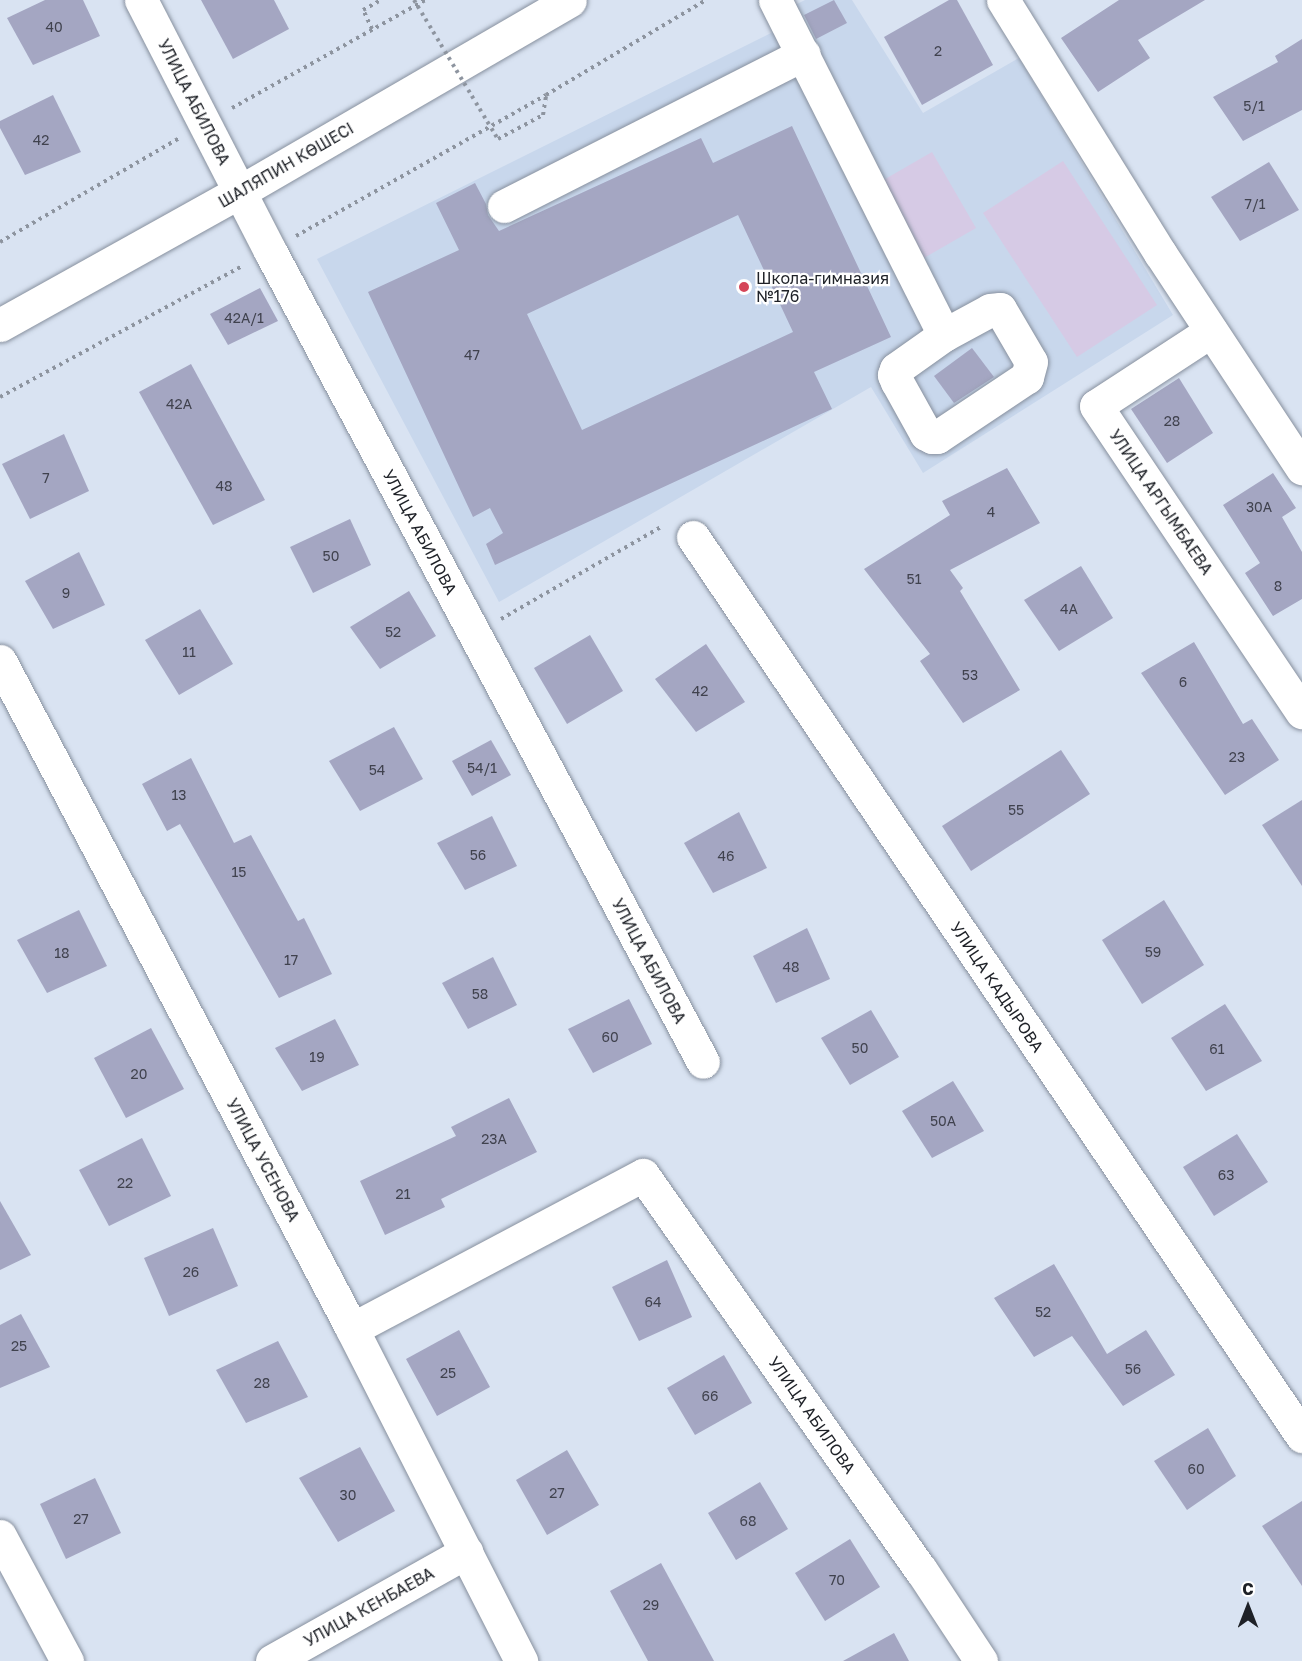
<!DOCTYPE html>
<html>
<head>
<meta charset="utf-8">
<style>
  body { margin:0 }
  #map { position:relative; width:1302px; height:1661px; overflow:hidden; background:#d9e3f2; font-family:"Golos Text",sans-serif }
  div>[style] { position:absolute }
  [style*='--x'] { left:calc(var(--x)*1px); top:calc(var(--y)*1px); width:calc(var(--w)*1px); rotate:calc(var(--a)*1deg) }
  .built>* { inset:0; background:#c8d7ec }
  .green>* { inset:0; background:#d6cae5 }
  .building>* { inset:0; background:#a4a6c2 }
  .path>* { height:4px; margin-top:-2px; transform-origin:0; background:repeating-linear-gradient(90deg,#8d949f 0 3px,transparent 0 7.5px) }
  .roads { filter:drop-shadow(0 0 2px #87909e) drop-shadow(0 0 2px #87909e) }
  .minor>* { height:33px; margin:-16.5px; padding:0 16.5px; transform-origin:16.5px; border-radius:16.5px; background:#fff }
  .major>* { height:33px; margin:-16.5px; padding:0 16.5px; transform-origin:16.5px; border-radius:16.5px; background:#fff }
  .path-bridge>* { height:4px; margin-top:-2px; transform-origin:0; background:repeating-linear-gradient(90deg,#8d949f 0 3px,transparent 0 7.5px) }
  .dots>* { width:16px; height:16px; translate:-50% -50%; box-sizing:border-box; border:3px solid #fff; border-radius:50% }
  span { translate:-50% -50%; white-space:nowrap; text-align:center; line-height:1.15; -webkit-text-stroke:4.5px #fff; paint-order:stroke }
  .number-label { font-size:14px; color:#40424e }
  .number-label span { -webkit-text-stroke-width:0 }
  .street-label { font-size:16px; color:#1e2127 }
  .poi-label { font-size:16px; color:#1e2127 }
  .left { translate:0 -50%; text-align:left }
  .north { position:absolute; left:1218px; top:1577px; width:60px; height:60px; -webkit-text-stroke:4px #fff; paint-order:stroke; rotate:0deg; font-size:16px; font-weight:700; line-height:24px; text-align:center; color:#1e2127 }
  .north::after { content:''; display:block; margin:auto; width:21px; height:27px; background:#1e2127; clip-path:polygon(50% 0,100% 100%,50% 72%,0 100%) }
</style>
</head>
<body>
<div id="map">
  <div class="built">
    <div style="clip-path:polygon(805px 0,852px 0,923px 113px,1019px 58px,1173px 315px,923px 473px,871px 387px,499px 602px,317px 259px,781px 28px,793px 6px)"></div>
  </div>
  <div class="green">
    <div style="clip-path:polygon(932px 152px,976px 228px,924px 258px,880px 182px)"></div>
    <div style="clip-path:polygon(1063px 161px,1157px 305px,1077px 357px,983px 213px)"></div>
  </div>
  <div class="building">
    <div style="clip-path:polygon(45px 0,83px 0,100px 36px,33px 65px,7px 18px)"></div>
    <div style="clip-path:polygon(201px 0,274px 0,289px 29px,233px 59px)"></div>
    <div style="clip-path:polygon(834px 0,847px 23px,816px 39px,804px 15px)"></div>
    <div style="clip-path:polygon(949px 0,957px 0,993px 65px,922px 105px,884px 37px)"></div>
    <div style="clip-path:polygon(1119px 0,1205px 0,1138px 40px,1150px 58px,1098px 92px,1061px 38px)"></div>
    <div style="clip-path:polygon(1302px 39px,1302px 110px,1243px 141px,1213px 97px,1278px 62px,1275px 56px)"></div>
    <div style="clip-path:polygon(53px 95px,81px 152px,25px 175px,0 128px,0 121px)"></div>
    <div style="clip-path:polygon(evenodd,792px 126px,891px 337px,814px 372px,832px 409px,495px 565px,486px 544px,503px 533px,490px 508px,473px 517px,368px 292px,459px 250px,436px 203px,475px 183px,486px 204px,488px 215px,499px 231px,701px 138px,713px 163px,792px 126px,738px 215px,793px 332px,582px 430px,527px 314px,738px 215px)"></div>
    <div style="clip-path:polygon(1269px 162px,1299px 210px,1240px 241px,1211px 197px)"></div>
    <div style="clip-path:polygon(260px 288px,278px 321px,228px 345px,210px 314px)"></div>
    <div style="clip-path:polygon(972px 348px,994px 377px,954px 403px,934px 376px)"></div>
    <div style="clip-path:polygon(191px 364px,265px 500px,213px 525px,139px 392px)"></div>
    <div style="clip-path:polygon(1179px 378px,1213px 433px,1167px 463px,1131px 409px)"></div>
    <div style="clip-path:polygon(64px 434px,89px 491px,30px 519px,2px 464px)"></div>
    <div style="clip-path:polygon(1007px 468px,1040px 523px,950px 570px,963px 588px,960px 591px,1020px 690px,963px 723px,920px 661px,930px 654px,864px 569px,950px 515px,942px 501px)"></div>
    <div style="clip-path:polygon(1273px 473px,1296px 508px,1282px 517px,1302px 552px,1302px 599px,1273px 616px,1245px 573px,1260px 563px,1223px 505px)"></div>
    <div style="clip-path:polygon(350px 519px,371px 565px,313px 593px,290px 547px)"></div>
    <div style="clip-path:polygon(79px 552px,105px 605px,53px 629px,25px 581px)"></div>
    <div style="clip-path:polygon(1081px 566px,1113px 618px,1059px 651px,1024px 600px)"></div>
    <div style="clip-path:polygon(409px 591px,436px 636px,380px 669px,350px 627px)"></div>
    <div style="clip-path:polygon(200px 609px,233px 664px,179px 695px,145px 640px)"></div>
    <div style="clip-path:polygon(590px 635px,623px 691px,567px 724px,534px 668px)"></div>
    <div style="clip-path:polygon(1194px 642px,1243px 724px,1252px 719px,1279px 760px,1225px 795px,1141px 673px)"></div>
    <div style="clip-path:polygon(706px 644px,745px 702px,696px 732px,655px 679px)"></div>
    <div style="clip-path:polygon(394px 727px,423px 779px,360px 811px,329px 761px)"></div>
    <div style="clip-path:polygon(491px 740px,511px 775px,472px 796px,452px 761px)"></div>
    <div style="clip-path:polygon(1061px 750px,1090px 794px,971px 871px,942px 826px)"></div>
    <div style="clip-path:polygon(191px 758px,234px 843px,251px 835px,298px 921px,304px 918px,332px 974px,279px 998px,180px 824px,167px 831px,142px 784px)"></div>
    <div style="clip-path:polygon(1302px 800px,1302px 886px,1262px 825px)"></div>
    <div style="clip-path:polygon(739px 812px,767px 868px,713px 893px,684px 843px)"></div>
    <div style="clip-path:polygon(492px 816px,517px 866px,465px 890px,437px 843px)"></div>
    <div style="clip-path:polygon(1164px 900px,1204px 965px,1142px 1004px,1102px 940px)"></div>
    <div style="clip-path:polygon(79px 910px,107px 966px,47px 993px,17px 940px)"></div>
    <div style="clip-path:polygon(807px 928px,830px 979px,776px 1003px,753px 956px)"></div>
    <div style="clip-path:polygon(493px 957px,517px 1005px,468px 1029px,442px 983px)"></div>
    <div style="clip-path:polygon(629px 999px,652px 1044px,593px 1073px,568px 1029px)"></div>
    <div style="clip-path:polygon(1225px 1004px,1262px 1061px,1206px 1091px,1171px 1038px)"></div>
    <div style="clip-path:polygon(871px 1010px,899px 1057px,850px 1085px,821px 1038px)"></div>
    <div style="clip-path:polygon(335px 1019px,359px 1065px,302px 1091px,275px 1048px)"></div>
    <div style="clip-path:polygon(151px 1028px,184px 1089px,126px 1118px,94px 1058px)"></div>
    <div style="clip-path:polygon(953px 1081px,984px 1131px,932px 1158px,902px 1111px)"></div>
    <div style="clip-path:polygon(509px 1098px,537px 1152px,441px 1199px,445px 1207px,385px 1235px,360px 1181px,456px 1136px,451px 1127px)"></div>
    <div style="clip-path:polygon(1237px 1134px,1268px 1182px,1214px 1216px,1183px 1167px)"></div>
    <div style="clip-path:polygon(142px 1138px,171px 1196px,109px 1226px,79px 1170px)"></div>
    <div style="clip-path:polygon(0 1201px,31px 1255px,0 1270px)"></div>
    <div style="clip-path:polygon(213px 1228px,238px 1286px,169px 1316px,144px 1258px)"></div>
    <div style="clip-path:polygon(667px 1260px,692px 1317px,639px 1341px,612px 1287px)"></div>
    <div style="clip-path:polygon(1054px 1264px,1107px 1354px,1146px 1330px,1175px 1375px,1123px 1406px,1072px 1336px,1034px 1357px,994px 1298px)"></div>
    <div style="clip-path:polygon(21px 1314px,50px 1367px,0 1388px,0 1325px)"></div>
    <div style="clip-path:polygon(459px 1330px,490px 1387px,437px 1416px,406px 1359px)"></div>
    <div style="clip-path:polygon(278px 1341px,308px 1397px,246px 1423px,216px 1370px)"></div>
    <div style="clip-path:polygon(724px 1355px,752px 1403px,695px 1435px,667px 1388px)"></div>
    <div style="clip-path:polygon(1208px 1428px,1236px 1476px,1187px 1510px,1154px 1461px)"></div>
    <div style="clip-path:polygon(360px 1447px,395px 1511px,338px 1542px,299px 1478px)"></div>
    <div style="clip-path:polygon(567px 1450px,599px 1505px,547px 1535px,516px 1480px)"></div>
    <div style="clip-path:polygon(95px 1478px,121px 1533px,66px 1559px,40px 1504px)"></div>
    <div style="clip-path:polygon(760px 1482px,788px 1529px,736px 1560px,708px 1513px)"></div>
    <div style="clip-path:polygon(1302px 1501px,1302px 1586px,1262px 1526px)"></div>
    <div style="clip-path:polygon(850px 1539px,880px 1587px,825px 1621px,795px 1573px)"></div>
    <div style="clip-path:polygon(661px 1563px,714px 1661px,648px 1661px,610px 1591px)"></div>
    <div style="clip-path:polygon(894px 1633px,909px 1661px,843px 1661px)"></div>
  </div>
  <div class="path">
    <div style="--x:372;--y:29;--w:21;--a:-115"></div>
    <div style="--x:363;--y:10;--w:21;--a:-29"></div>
    <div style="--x:232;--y:108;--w:221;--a:-29.2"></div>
    <div style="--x:498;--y:139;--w:51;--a:-28.1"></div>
    <div style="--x:543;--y:115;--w:20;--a:-81"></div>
    <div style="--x:296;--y:236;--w:287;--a:-29.4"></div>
    <div style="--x:546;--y:95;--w:186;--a:-30.7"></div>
    <div style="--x:0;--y:242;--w:206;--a:-30.1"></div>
    <div style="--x:0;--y:397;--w:275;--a:-28.4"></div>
    <div style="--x:501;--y:619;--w:187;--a:-29.9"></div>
  </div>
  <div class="roads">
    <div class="minor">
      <div style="--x:141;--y:0;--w:282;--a:62.8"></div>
      <div style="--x:270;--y:251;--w:919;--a:61.9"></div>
      <div style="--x:775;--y:0;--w:375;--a:63.2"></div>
      <div style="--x:1003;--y:0;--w:298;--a:58.2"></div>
      <div style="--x:1160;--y:253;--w:258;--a:56.6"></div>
      <div style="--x:504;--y:206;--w:336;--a:-26.9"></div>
      <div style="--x:1000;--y:309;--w:61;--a:59.7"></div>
      <div style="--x:1031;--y:362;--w:16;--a:105"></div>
      <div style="--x:1027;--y:377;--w:108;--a:146.3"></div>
      <div style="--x:937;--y:437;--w:5;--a:180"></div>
      <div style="--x:932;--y:437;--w:7;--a:-153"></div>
      <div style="--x:926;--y:434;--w:60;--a:-119.1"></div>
      <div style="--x:897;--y:382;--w:8;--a:-113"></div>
      <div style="--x:894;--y:375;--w:6;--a:-72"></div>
      <div style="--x:896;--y:369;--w:59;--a:-35.3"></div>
      <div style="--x:944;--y:335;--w:52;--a:-28.5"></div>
      <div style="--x:990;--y:310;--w:10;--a:-6"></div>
      <div style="--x:1211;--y:331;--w:137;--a:146.9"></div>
      <div style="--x:1096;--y:406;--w:369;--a:56.1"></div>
      <div style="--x:693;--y:537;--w:1086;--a:55.89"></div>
      <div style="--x:0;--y:661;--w:755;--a:62.21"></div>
      <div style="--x:352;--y:1329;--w:373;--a:63"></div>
      <div style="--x:352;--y:1329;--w:329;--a:-27.9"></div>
      <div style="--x:643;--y:1175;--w:483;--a:54.9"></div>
      <div style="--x:921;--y:1570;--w:109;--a:56.6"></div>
      <div style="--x:0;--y:1536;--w:142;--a:61.8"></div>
      <div style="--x:272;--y:1661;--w:223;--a:-29.3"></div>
    </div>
    <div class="major">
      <div style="--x:0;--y:325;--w:276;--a:-29.1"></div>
      <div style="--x:241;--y:191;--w:380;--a:-30.1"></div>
    </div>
  </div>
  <div class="path-bridge">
    <div style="--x:414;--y:0;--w:162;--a:58.9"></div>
  </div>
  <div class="dots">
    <div style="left:744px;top:287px;background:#d54558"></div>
  </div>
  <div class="number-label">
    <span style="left:54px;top:27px">40</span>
    <span style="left:938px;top:51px">2</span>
    <span style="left:1254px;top:106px">5/1</span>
    <span style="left:41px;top:140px">42</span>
    <span style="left:1255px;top:204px">7/1</span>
    <span style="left:244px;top:318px">42А/1</span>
    <span style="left:472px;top:355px">47</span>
    <span style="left:179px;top:404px">42А</span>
    <span style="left:1172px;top:421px">28</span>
    <span style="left:46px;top:478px">7</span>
    <span style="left:224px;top:486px">48</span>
    <span style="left:1259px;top:507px">30А</span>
    <span style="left:991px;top:512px">4</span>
    <span style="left:331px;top:556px">50</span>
    <span style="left:914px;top:579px">51</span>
    <span style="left:1278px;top:586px">8</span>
    <span style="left:66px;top:593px">9</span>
    <span style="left:1069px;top:609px">4А</span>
    <span style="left:393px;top:632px">52</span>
    <span style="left:189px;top:652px">11</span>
    <span style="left:970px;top:675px">53</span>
    <span style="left:1183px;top:682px">6</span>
    <span style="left:700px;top:691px">42</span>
    <span style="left:1237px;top:757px">23</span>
    <span style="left:482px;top:768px">54/1</span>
    <span style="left:377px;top:770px">54</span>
    <span style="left:179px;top:795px">13</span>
    <span style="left:1016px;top:810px">55</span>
    <span style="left:478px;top:855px">56</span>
    <span style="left:726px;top:856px">46</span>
    <span style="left:239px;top:872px">15</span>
    <span style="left:1153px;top:952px">59</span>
    <span style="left:62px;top:953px">18</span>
    <span style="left:291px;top:960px">17</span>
    <span style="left:791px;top:967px">48</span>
    <span style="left:480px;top:994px">58</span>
    <span style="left:610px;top:1037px">60</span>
    <span style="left:860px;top:1048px">50</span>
    <span style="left:1217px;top:1049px">61</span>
    <span style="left:317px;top:1057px">19</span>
    <span style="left:139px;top:1074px">20</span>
    <span style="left:943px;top:1121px">50А</span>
    <span style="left:494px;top:1139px">23А</span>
    <span style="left:1226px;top:1175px">63</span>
    <span style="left:125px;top:1183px">22</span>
    <span style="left:403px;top:1194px">21</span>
    <span style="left:191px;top:1272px">26</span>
    <span style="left:653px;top:1302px">64</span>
    <span style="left:1043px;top:1312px">52</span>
    <span style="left:19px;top:1346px">25</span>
    <span style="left:1133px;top:1369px">56</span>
    <span style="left:448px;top:1373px">25</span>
    <span style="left:262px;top:1383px">28</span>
    <span style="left:710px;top:1396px">66</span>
    <span style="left:1196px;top:1469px">60</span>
    <span style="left:557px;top:1493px">27</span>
    <span style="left:348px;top:1495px">30</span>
    <span style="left:81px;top:1519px">27</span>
    <span style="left:748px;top:1521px">68</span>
    <span style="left:837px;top:1580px">70</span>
    <span style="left:651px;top:1605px">29</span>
  </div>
  <div class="street-label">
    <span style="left:194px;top:102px;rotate:63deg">УЛИЦА АБИЛОВА</span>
    <span style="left:286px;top:165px;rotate:-30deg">ШАЛЯПИН КӨШЕСІ</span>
    <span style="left:1161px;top:502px;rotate:56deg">УЛИЦА АРГЫМБАЕВА</span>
    <span style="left:420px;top:532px;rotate:62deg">УЛИЦА АБИЛОВА</span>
    <span style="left:649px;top:961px;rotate:62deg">УЛИЦА АБИЛОВА</span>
    <span style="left:997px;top:987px;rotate:56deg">УЛИЦА КАДЫРОВА</span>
    <span style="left:263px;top:1160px;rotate:62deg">УЛИЦА УСЕНОВА</span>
    <span style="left:812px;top:1415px;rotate:55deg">УЛИЦА АБИЛОВА</span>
    <span style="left:369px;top:1607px;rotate:-29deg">УЛИЦА КЕНБАЕВА</span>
  </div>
  <div class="poi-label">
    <span class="left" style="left:756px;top:287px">Школа-гимназия<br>№176</span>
  </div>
  <div class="north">С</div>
</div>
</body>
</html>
